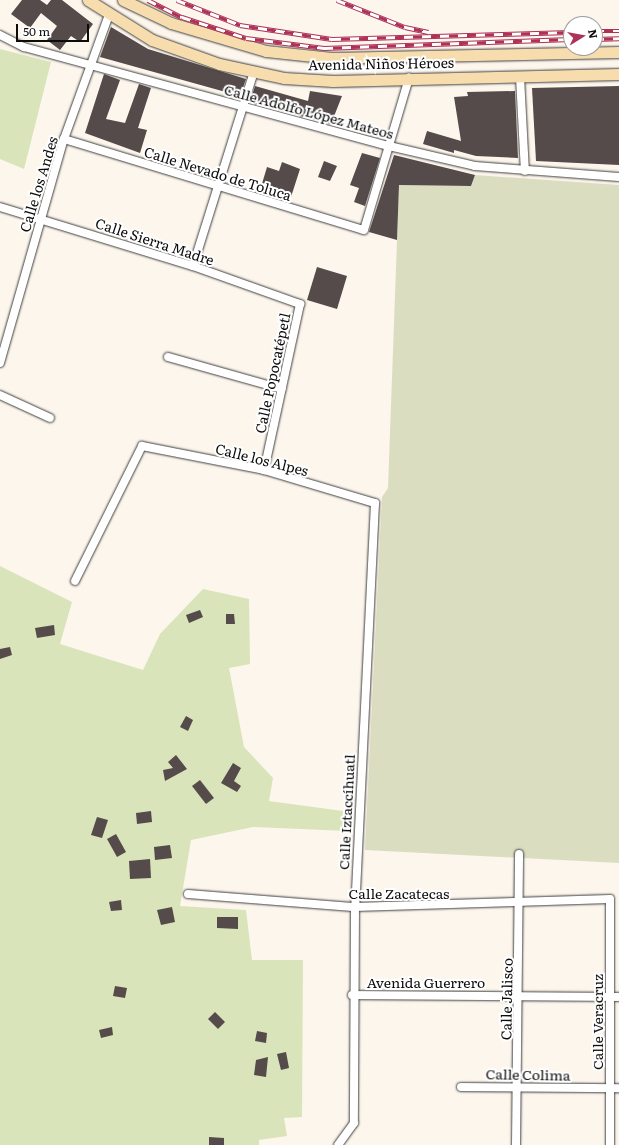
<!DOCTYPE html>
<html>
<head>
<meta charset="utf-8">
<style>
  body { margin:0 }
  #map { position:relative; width:619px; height:1145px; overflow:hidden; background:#fdf6ed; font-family:Literata,serif }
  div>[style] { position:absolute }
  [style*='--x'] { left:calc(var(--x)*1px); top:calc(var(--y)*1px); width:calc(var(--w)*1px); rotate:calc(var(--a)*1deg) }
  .green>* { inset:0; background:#dae4ba }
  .cemetery>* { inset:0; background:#dbddc1 }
  .building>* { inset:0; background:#544b4a }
  .roads { filter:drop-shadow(0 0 1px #3f3f3f) drop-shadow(0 0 1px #3f3f3f) }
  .street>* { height:8px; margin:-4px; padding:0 4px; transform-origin:4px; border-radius:4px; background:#fff }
  .secondary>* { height:11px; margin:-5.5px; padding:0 5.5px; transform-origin:5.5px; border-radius:5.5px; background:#f7ddae }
  .rail>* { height:4.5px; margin-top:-2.25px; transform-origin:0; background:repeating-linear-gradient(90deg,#fff 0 9px,#ae3257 0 18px); box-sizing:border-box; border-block:1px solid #ae3257 }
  span { translate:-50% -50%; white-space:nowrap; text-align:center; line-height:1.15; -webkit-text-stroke:4px #fff; paint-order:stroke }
  .street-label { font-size:14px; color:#0c0c0c }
  .north { position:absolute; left:563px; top:16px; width:40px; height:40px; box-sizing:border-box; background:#fff; border:1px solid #9e9e9e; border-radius:50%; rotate:79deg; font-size:11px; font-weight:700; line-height:16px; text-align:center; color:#0c0c0c }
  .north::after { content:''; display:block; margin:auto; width:14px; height:18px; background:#ae3257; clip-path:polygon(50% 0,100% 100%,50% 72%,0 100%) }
  .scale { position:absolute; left:16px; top:24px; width:73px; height:18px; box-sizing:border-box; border:2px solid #0c0c0c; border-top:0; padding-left:5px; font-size:12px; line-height:14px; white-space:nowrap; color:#0c0c0c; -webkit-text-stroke:3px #fff; paint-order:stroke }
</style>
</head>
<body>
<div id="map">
  <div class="green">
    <div style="clip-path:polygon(0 49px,51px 62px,24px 169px,0 159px)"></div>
    <div style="clip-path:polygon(0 566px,72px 602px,60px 644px,143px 670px,160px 634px,203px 589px,249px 599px,250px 664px,229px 668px,244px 747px,273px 778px,269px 801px,350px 812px,347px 831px,253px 827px,191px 840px,180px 906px,246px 910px,252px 960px,303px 960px,302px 1117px,284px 1118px,287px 1136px,259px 1140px,259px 1145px,0 1145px)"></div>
  </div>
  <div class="cemetery">
    <div style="clip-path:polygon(475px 175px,619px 185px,619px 863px,365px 850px,382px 497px,388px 488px,399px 185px,471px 186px)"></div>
  </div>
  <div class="building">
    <div style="clip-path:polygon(22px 0,40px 0,47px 5px,51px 0,62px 0,93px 24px,80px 42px,71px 36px,60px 50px,47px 40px,57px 26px,41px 13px,30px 28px,11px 14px)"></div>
    <div style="clip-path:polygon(111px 27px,148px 49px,246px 79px,240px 96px,100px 57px)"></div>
    <div style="clip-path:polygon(104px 74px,120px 80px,106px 119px,125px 123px,139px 84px,151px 88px,138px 128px,147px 130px,140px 153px,85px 133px)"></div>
    <div style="clip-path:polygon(255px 86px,308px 101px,310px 91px,342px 96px,331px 124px,254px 104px,251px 99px)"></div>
    <div style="clip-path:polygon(619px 86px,619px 165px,536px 161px,532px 88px)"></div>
    <div style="clip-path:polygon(515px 91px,518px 158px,476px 156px,454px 150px,454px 153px,423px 144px,427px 131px,461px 141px,454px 97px,468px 96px,467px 92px)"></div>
    <div style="clip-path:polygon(362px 153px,380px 158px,365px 206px,354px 202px,359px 188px,350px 185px)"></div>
    <div style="clip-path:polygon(394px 155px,475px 175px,471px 186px,399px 185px,397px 240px,369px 232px)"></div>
    <div style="clip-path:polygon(324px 161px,337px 166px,330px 181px,318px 177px)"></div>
    <div style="clip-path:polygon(282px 162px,300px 169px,291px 197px,261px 187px,267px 167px,279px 171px)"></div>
    <div style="clip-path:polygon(317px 267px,347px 276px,337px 309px,307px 300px)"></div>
    <div style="clip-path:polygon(200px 610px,203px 617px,189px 623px,186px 615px)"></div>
    <div style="clip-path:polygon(226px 614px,234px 614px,235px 624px,226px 624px)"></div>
    <div style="clip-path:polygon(54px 625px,55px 635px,37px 638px,35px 628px)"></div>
    <div style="clip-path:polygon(10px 647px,12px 655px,0 659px,0 649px)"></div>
    <div style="clip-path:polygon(186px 716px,193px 720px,188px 731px,180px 727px)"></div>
    <div style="clip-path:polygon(176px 755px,187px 769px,165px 781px,163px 770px,173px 768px,168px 762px)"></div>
    <div style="clip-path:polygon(233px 763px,241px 768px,234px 781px,241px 786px,237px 792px,221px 783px)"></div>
    <div style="clip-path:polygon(200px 780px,214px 798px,206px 804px,192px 786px)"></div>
    <div style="clip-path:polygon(151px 811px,152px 822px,137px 824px,136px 813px)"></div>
    <div style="clip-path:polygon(97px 817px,108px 820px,102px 838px,91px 835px)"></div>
    <div style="clip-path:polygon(116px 834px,126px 852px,117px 857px,107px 839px)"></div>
    <div style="clip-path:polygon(170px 845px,172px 858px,155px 860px,154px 847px)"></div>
    <div style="clip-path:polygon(150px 859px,151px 878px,130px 879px,129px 861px)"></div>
    <div style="clip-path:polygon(121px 900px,122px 910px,111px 911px,109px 902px)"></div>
    <div style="clip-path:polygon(172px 907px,175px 922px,161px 925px,157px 910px)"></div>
    <div style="clip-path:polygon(217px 917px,238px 917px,238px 929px,217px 928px)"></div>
    <div style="clip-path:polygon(115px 986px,127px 988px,125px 998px,113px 996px)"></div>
    <div style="clip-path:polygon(215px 1012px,225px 1022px,218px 1029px,208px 1019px)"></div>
    <div style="clip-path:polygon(112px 1027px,113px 1035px,101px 1038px,99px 1030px)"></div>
    <div style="clip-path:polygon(257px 1031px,267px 1033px,266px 1043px,255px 1041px)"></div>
    <div style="clip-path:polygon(286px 1052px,289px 1068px,281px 1070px,277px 1054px)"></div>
    <div style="clip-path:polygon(268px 1057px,266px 1077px,254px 1075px,256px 1060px)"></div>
    <div style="clip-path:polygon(209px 1137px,224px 1138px,224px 1145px,209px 1145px)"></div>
  </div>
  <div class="roads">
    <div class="street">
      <div style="--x:0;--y:35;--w:27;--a:27"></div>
      <div style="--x:24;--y:47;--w:378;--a:15.2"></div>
      <div style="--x:389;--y:146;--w:88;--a:13.1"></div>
      <div style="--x:475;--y:166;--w:144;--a:4.4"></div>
      <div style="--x:520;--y:77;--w:94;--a:87"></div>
      <div style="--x:64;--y:139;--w:313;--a:16.9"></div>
      <div style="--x:364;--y:230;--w:159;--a:-73.5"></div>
      <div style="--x:0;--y:207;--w:202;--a:17"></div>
      <div style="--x:193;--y:266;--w:114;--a:19.6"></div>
      <div style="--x:300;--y:304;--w:170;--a:102.2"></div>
      <div style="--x:193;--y:266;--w:204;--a:-72.6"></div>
      <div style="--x:168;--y:357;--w:118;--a:15.7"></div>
      <div style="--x:0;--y:363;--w:233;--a:-74.1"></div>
      <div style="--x:64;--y:139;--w:132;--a:-70.1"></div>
      <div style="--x:0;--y:395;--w:55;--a:24.7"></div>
      <div style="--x:75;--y:581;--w:151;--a:-63.6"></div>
      <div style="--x:142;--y:446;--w:124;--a:11.1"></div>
      <div style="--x:264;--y:470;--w:116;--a:16.6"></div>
      <div style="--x:375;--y:503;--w:404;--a:92.8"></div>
      <div style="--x:355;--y:907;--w:216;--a:90.3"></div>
      <div style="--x:354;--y:1123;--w:27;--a:126"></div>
      <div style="--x:188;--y:894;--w:168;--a:4.5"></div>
      <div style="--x:355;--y:907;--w:255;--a:-1.8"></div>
      <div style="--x:610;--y:899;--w:246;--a:90"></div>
      <div style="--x:352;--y:995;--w:267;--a:0.4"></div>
      <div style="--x:461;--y:1087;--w:158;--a:0.4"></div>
      <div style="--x:516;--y:1145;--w:291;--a:-89.4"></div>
    </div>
    <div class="secondary">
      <div style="--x:88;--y:0;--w:75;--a:32"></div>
      <div style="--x:152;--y:40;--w:71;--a:19.7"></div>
      <div style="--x:219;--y:64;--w:66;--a:12.2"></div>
      <div style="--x:284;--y:78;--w:49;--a:3.5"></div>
      <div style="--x:333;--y:81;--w:286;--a:-1.4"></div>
      <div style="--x:123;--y:0;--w:53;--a:25.6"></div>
      <div style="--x:171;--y:23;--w:99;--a:16.4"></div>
      <div style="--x:266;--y:51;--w:66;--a:6.1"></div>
      <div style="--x:332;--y:58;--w:287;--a:-1.2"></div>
    </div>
  </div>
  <div class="rail">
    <div style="--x:148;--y:0;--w:38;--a:27"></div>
    <div style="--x:182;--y:17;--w:67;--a:18.2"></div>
    <div style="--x:246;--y:38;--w:79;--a:7.3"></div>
    <div style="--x:324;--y:48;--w:247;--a:-2.1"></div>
    <div style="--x:177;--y:0;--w:68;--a:21.6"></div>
    <div style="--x:240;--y:25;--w:93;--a:8.7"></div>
    <div style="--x:332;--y:39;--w:239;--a:-1.7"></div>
    <div style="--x:337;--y:0;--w:73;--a:21.7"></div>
    <div style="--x:405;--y:27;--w:24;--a:12"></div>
    <div style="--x:595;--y:31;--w:24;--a:0"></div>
    <div style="--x:595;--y:39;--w:24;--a:-2"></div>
  </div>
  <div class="street-label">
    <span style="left:381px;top:63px;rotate:-1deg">Avenida Niños Héroes</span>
    <span style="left:309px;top:111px;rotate:15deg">Calle Adolfo López Mateos</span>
    <span style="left:218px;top:173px;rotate:17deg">Calle Nevado de Toluca</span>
    <span style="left:38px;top:184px;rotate:-73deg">Calle los Andes</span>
    <span style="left:155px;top:241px;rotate:18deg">Calle Sierra Madre</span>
    <span style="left:272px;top:373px;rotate:-78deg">Calle Popocatépetl</span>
    <span style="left:262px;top:459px;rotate:14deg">Calle los Alpes</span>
    <span style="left:346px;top:812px;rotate:-87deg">Calle Iztaccíhuatl</span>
    <span style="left:399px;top:893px">Calle Zacatecas</span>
    <span style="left:426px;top:982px">Avenida Guerrero</span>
    <span style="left:506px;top:999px;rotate:-89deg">Calle Jalisco</span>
    <span style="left:597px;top:1022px;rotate:-90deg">Calle Veracruz</span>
    <span style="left:528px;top:1074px;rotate:1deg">Calle Colima</span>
  </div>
  <div class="north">N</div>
  <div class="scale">50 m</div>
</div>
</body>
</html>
